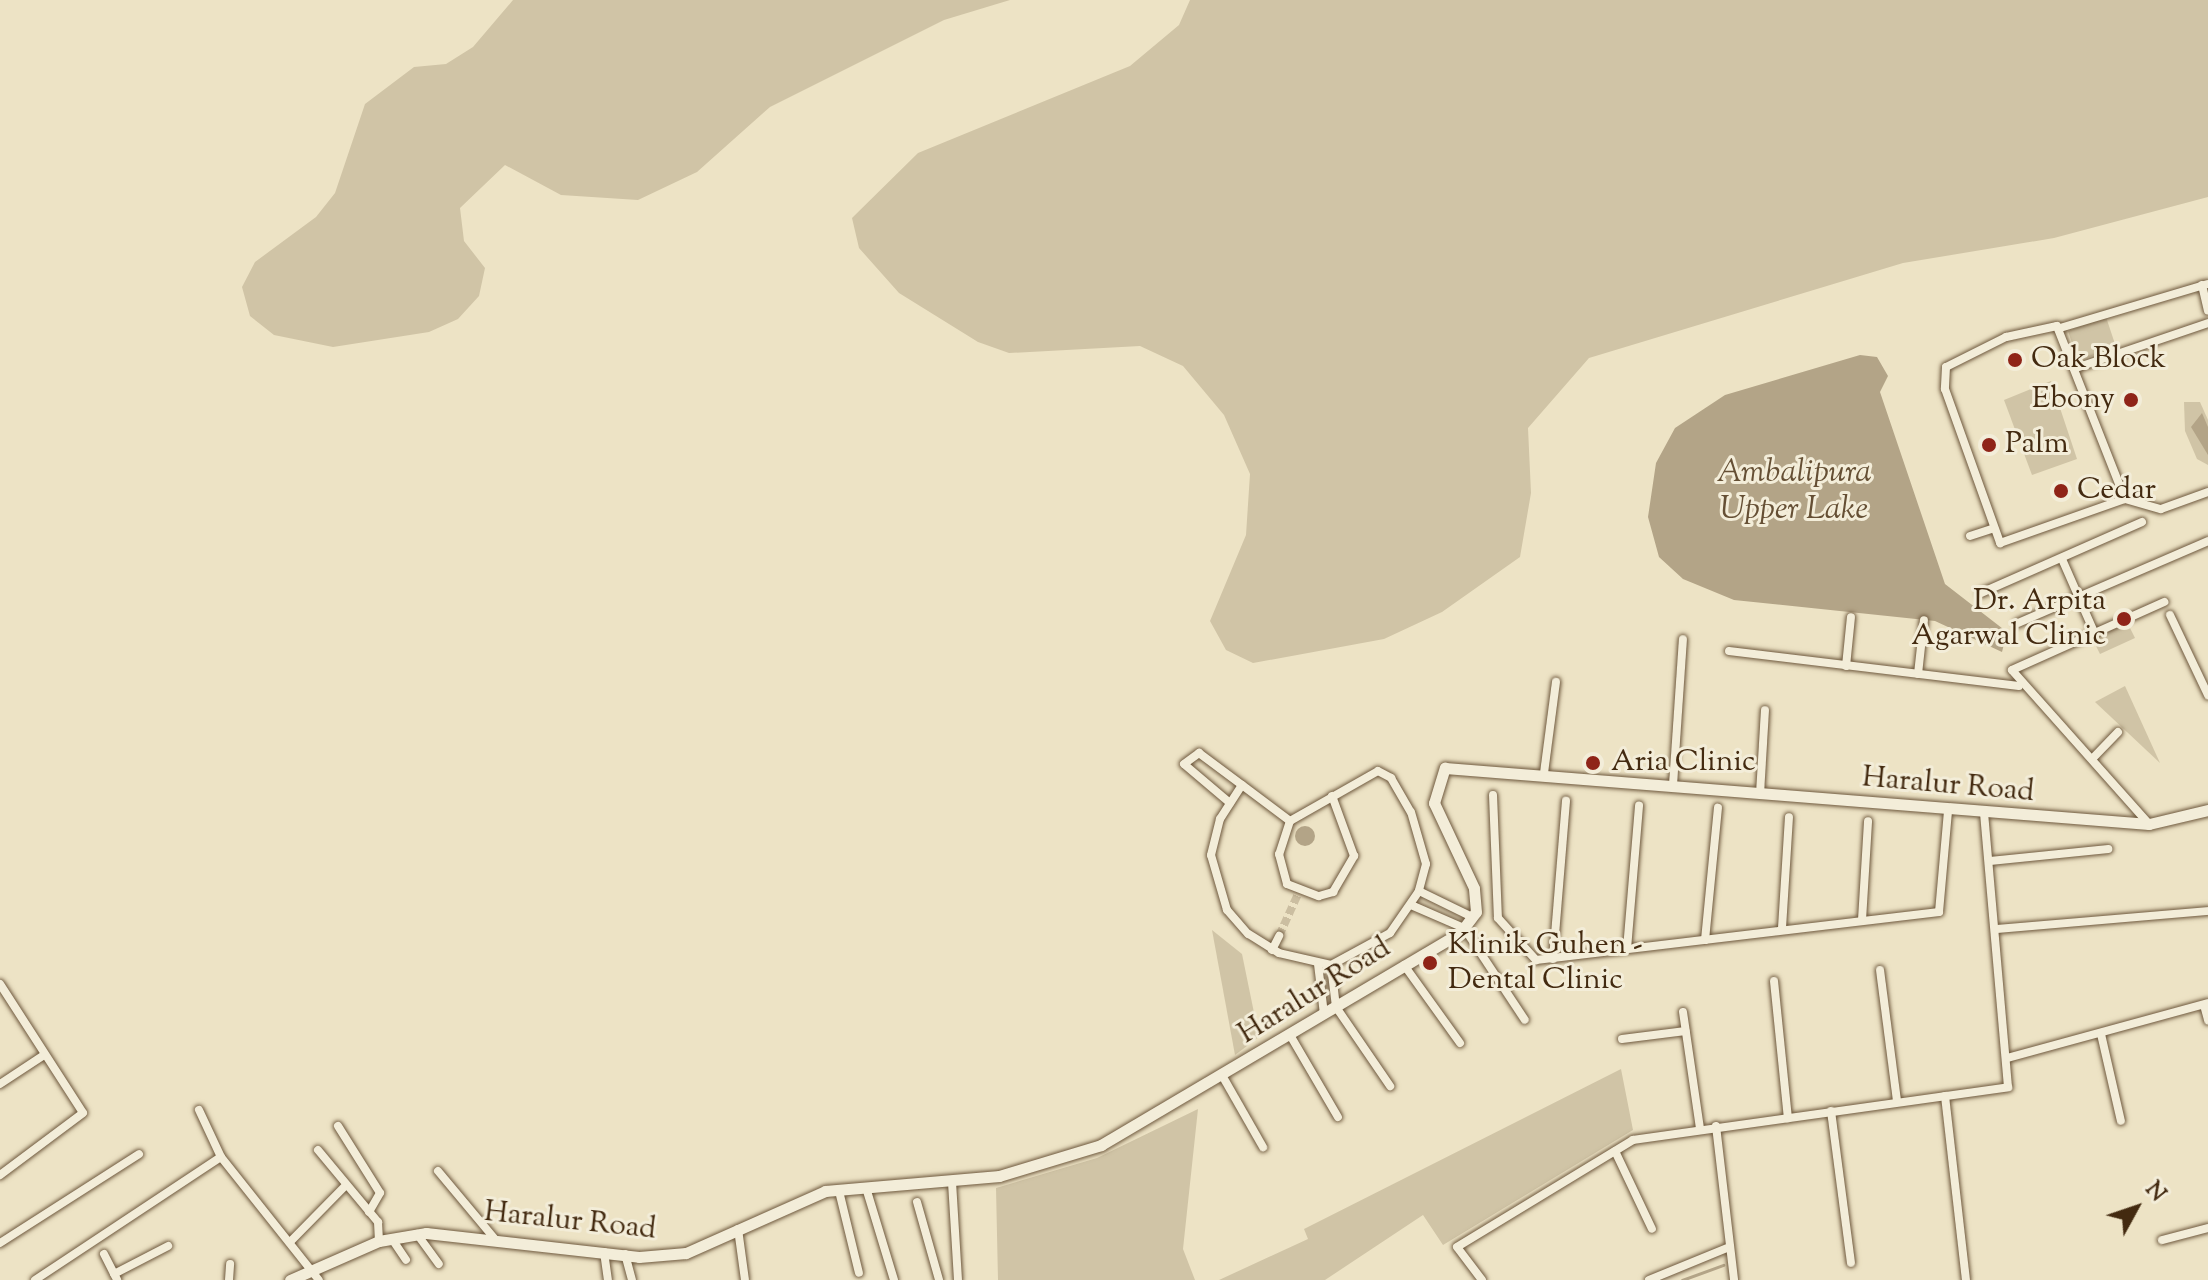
<!DOCTYPE html>
<html>
<head>
<meta charset="utf-8">
<style>
  body { margin:0 }
  #map { position:relative; width:2208px; height:1280px; overflow:hidden; background:#ede3c5; font-family:"Sorts Mill Goudy",serif }
  div>[style] { position:absolute }
  [style*='--x'] { left:calc(var(--x)*1px); top:calc(var(--y)*1px); width:calc(var(--w)*1px); rotate:calc(var(--a)*1deg) }
  .green>* { inset:0; background:#d0c4a6 }
  .water>* { inset:0; background:#b3a487 }
  .round { border-radius:50% }
  .stream>* { height:3px; margin:-1.5px; padding:0 1.5px; transform-origin:1.5px; border-radius:1.5px; background:#b3a487 }
  .street-tunnel>* { height:8px; margin-top:-4px; transform-origin:0; background:repeating-linear-gradient(90deg,#cbbea1 0 8px,transparent 0 12px) }
  .roads { filter:drop-shadow(0 0 2px #6e583d) drop-shadow(0 0 2px #6e583d) }
  .street>* { height:8px; margin:-4px; padding:0 4px; transform-origin:4px; border-radius:4px; background:#f3edd9 }
  .secondary>* { height:11px; margin:-5.5px; padding:0 5.5px; transform-origin:5.5px; border-radius:5.5px; background:#f3edd9 }
  .dots>* { width:22px; height:22px; translate:-50% -50%; box-sizing:border-box; border:4px solid #f3edd9; border-radius:50% }
  span { translate:-50% -50%; white-space:nowrap; text-align:center; line-height:1.15; -webkit-text-stroke:6px #f3edd9; paint-order:stroke }
  .poi-label { font-size:30px; color:#432a10 }
  .left { translate:0 -50%; text-align:left }
  .right { translate:-100% -50%; text-align:right }
  .street-label { font-size:30px; color:#432a10 }
  .water-label { font-size:32px; color:#654f34; font-style:italic }
  .north { position:absolute; left:2096px; top:1168px; width:80px; height:80px; -webkit-text-stroke:6px #f3edd9; paint-order:stroke; rotate:50deg; font-size:22px; font-weight:700; line-height:32px; text-align:center; color:#432a10 }
  .north::after { content:''; display:block; margin:auto; width:28px; height:36px; background:#432a10; clip-path:polygon(50% 0,100% 100%,50% 72%,0 100%) }
</style>
</head>
<body>
<div id="map">
  <div class="green">
    <div style="clip-path:polygon(513px 0,1010px 0,944px 20px,770px 107px,697px 172px,638px 200px,561px 195px,505px 165px,460px 208px,464px 241px,485px 268px,479px 296px,458px 319px,429px 332px,333px 347px,274px 335px,250px 316px,242px 287px,255px 262px,316px 217px,335px 193px,365px 104px,414px 67px,446px 64px,473px 47px)"></div>
    <div style="clip-path:polygon(1190px 0,2208px 0,2208px 197px,2054px 238px,1903px 263px,1589px 358px,1528px 428px,1531px 493px,1520px 557px,1442px 612px,1384px 639px,1253px 663px,1226px 650px,1210px 621px,1246px 535px,1250px 474px,1224px 415px,1183px 366px,1140px 346px,1009px 353px,978px 342px,899px 293px,859px 248px,852px 218px,918px 153px,1130px 66px,1179px 25px)"></div>
    <div style="clip-path:polygon(2106px 317px,2116px 347px,2078px 361px,2068px 331px)"></div>
    <div style="clip-path:polygon(2051px 381px,2077px 459px,2032px 475px,2004px 400px)"></div>
    <div style="clip-path:polygon(2184px 402px,2200px 402px,2208px 420px,2208px 465px,2197px 459px,2185px 431px)"></div>
    <div style="clip-path:polygon(2127px 622px,2135px 638px,2100px 654px,2092px 638px)"></div>
    <div style="clip-path:polygon(2125px 686px,2160px 763px,2095px 702px)"></div>
    <div style="clip-path:polygon(1212px 930px,1242px 954px,1259px 1037px,1235px 1055px)"></div>
    <div style="clip-path:polygon(1621px 1069px,1633px 1130px,1443px 1245px,1423px 1215px,1325px 1280px,1219px 1280px,1308px 1239px,1304px 1229px)"></div>
    <div style="clip-path:polygon(1198px 1109px,1183px 1249px,1195px 1280px,998px 1280px,996px 1188px,1097px 1158px)"></div>
  </div>
  <div class="water">
    <div style="clip-path:polygon(1860px 355px,1877px 357px,1888px 376px,1880px 392px,1945px 584px,2007px 632px,2002px 652px,1935px 621px,1734px 600px,1683px 579px,1659px 557px,1648px 517px,1656px 463px,1675px 428px,1725px 395px)"></div>
    <div style="clip-path:polygon(2202px 413px,2208px 427px,2208px 455px,2191px 427px)"></div>
    <div class="round" style="left:1295px;top:826px;width:20px;height:20px"></div>
  </div>
  <div class="stream">
    <div style="--x:1682;--y:1280;--w:44;--a:-20.1"></div>
  </div>
  <div class="street-tunnel">
    <div style="--x:1279;--y:936;--w:46;--a:-65.7"></div>
  </div>
  <div class="roads">
    <div class="street">
      <div style="--x:2202;--y:285;--w:26;--a:77"></div>
      <div style="--x:2060;--y:328;--w:154;--a:-16.6"></div>
      <div style="--x:2076;--y:368;--w:139;--a:-18.8"></div>
      <div style="--x:2125;--y:499;--w:186;--a:-111.5"></div>
      <div style="--x:2057;--y:326;--w:52;--a:167.8"></div>
      <div style="--x:2006;--y:337;--w:67;--a:153.4"></div>
      <div style="--x:1946;--y:367;--w:22;--a:93"></div>
      <div style="--x:1945;--y:389;--w:164;--a:70.3"></div>
      <div style="--x:2000;--y:543;--w:133;--a:-19.4"></div>
      <div style="--x:2125;--y:499;--w:37;--a:16"></div>
      <div style="--x:2161;--y:509;--w:50;--a:-19.9"></div>
      <div style="--x:1970;--y:536;--w:25;--a:-18"></div>
      <div style="--x:2062;--y:559;--w:80;--a:66.3"></div>
      <div style="--x:1981;--y:593;--w:176;--a:-23.8"></div>
      <div style="--x:2170;--y:615;--w:89;--a:64.6"></div>
      <div style="--x:2018;--y:623;--w:207;--a:-23.3"></div>
      <div style="--x:1729;--y:651;--w:292;--a:6.9"></div>
      <div style="--x:1846;--y:666;--w:49;--a:-84.2"></div>
      <div style="--x:1918;--y:674;--w:54;--a:-83.7"></div>
      <div style="--x:2093;--y:758;--w:36;--a:-46"></div>
      <div style="--x:1378;--y:771;--w:15;--a:28"></div>
      <div style="--x:1391;--y:778;--w:39;--a:60"></div>
      <div style="--x:1411;--y:812;--w:54;--a:73.9"></div>
      <div style="--x:1426;--y:864;--w:28;--a:105"></div>
      <div style="--x:1419;--y:891;--w:51;--a:124.6"></div>
      <div style="--x:1390;--y:933;--w:67;--a:151.5"></div>
      <div style="--x:1331;--y:965;--w:53;--a:-167"></div>
      <div style="--x:1279;--y:953;--w:36;--a:-148"></div>
      <div style="--x:1248;--y:934;--w:32;--a:-131"></div>
      <div style="--x:1227;--y:910;--w:57;--a:-106.2"></div>
      <div style="--x:1211;--y:855;--w:37;--a:-76"></div>
      <div style="--x:1220;--y:819;--w:40;--a:-57.1"></div>
      <div style="--x:1242;--y:785;--w:60;--a:36.9"></div>
      <div style="--x:1290;--y:821;--w:101;--a:-29.6"></div>
      <div style="--x:1544;--y:773;--w:92;--a:-82.5"></div>
      <div style="--x:1673;--y:785;--w:146;--a:-86.1"></div>
      <div style="--x:1760;--y:794;--w:84;--a:-86.6"></div>
      <div style="--x:1493;--y:795;--w:123;--a:87.7"></div>
      <div style="--x:1498;--y:918;--w:57;--a:47.9"></div>
      <div style="--x:1536;--y:960;--w:406;--a:-6.8"></div>
      <div style="--x:1939;--y:912;--w:101;--a:-84.9"></div>
      <div style="--x:1230;--y:803;--w:60;--a:-139.7"></div>
      <div style="--x:1184;--y:764;--w:19;--a:-36"></div>
      <div style="--x:1199;--y:753;--w:54;--a:36.7"></div>
      <div style="--x:1290;--y:821;--w:35;--a:108"></div>
      <div style="--x:1279;--y:854;--w:31;--a:75"></div>
      <div style="--x:1287;--y:884;--w:34;--a:21"></div>
      <div style="--x:1319;--y:896;--w:15;--a:-16"></div>
      <div style="--x:1333;--y:892;--w:42;--a:-59.7"></div>
      <div style="--x:1354;--y:856;--w:64;--a:-110.1"></div>
      <div style="--x:2149;--y:824;--w:206;--a:-131.7"></div>
      <div style="--x:2012;--y:670;--w:167;--a:-24.1"></div>
      <div style="--x:1990;--y:861;--w:119;--a:-5.8"></div>
      <div style="--x:1419;--y:891;--w:59;--a:26.1"></div>
      <div style="--x:1411;--y:905;--w:58;--a:23.5"></div>
      <div style="--x:1464;--y:928;--w:110;--a:56.5"></div>
      <div style="--x:1862;--y:920;--w:99;--a:-86.5"></div>
      <div style="--x:1782;--y:928;--w:111;--a:-86.4"></div>
      <div style="--x:1998;--y:929;--w:211;--a:-4.9"></div>
      <div style="--x:1705;--y:940;--w:133;--a:-84.4"></div>
      <div style="--x:1627;--y:949;--w:144;--a:-85.2"></div>
      <div style="--x:1272;--y:950;--w:16;--a:-63"></div>
      <div style="--x:1553;--y:959;--w:159;--a:-85.3"></div>
      <div style="--x:1318;--y:964;--w:50;--a:83.2"></div>
      <div style="--x:1331;--y:965;--w:42;--a:83.2"></div>
      <div style="--x:1336;--y:1007;--w:96;--a:55.6"></div>
      <div style="--x:1404;--y:965;--w:96;--a:54.3"></div>
      <div style="--x:1880;--y:970;--w:132;--a:82.6"></div>
      <div style="--x:1774;--y:981;--w:138;--a:84.2"></div>
      <div style="--x:0;--y:984;--w:153;--a:57.2"></div>
      <div style="--x:83;--y:1113;--w:104;--a:143.2"></div>
      <div style="--x:2204;--y:1005;--w:16;--a:75"></div>
      <div style="--x:1683;--y:1012;--w:117;--a:81.7"></div>
      <div style="--x:2101;--y:1034;--w:89;--a:77.1"></div>
      <div style="--x:1290;--y:1035;--w:95;--a:59.7"></div>
      <div style="--x:1622;--y:1039;--w:64;--a:-7.1"></div>
      <div style="--x:2007;--y:1058;--w:208;--a:-15.3"></div>
      <div style="--x:1223;--y:1077;--w:81;--a:60.3"></div>
      <div style="--x:0;--y:1084;--w:53;--a:-33.4"></div>
      <div style="--x:1945;--y:1096;--w:185;--a:83.5"></div>
      <div style="--x:1831;--y:1111;--w:153;--a:82.5"></div>
      <div style="--x:338;--y:1126;--w:79;--a:57.9"></div>
      <div style="--x:380;--y:1193;--w:22;--a:120"></div>
      <div style="--x:1716;--y:1126;--w:155;--a:83.3"></div>
      <div style="--x:318;--y:1150;--w:94;--a:50.2"></div>
      <div style="--x:378;--y:1222;--w:19;--a:87"></div>
      <div style="--x:1615;--y:1151;--w:86;--a:64.6"></div>
      <div style="--x:221;--y:1157;--w:157;--a:51.5"></div>
      <div style="--x:438;--y:1171;--w:87;--a:50.1"></div>
      <div style="--x:952;--y:1182;--w:98;--a:86.5"></div>
      <div style="--x:839;--y:1191;--w:84;--a:76.3"></div>
      <div style="--x:867;--y:1191;--w:93;--a:73.1"></div>
      <div style="--x:917;--y:1202;--w:81;--a:74.2"></div>
      <div style="--x:738;--y:1229;--w:51;--a:82.2"></div>
      <div style="--x:417;--y:1234;--w:37;--a:54"></div>
      <div style="--x:392;--y:1239;--w:25;--a:56"></div>
      <div style="--x:2162;--y:1240;--w:48;--a:-14.6"></div>
      <div style="--x:290;--y:1242;--w:80;--a:-45.5"></div>
      <div style="--x:0;--y:1243;--w:165;--a:-32.6"></div>
      <div style="--x:604;--y:1252;--w:28;--a:82"></div>
      <div style="--x:104;--y:1254;--w:29;--a:63"></div>
      <div style="--x:625;--y:1254;--w:27;--a:75"></div>
      <div style="--x:114;--y:1274;--w:61;--a:-27.4"></div>
      <div style="--x:35;--y:1280;--w:223;--a:-33.5"></div>
      <div style="--x:221;--y:1157;--w:52;--a:-115.1"></div>
      <div style="--x:229;--y:1280;--w:16;--a:-86"></div>
      <div style="--x:1482;--y:1280;--w:41;--a:-127.1"></div>
      <div style="--x:1457;--y:1247;--w:206;--a:-31.3"></div>
      <div style="--x:1633;--y:1140;--w:379;--a:-8"></div>
      <div style="--x:2008;--y:1087;--w:274;--a:-95"></div>
      <div style="--x:1649;--y:1280;--w:84;--a:-22.3"></div>
    </div>
    <div class="secondary">
      <div style="--x:290;--y:1280;--w:97;--a:-23.7"></div>
      <div style="--x:379;--y:1241;--w:48;--a:-9.7"></div>
      <div style="--x:426;--y:1233;--w:214;--a:6.4"></div>
      <div style="--x:639;--y:1257;--w:47;--a:-4.9"></div>
      <div style="--x:686;--y:1253;--w:152;--a:-24"></div>
      <div style="--x:825;--y:1191;--w:175;--a:-4.9"></div>
      <div style="--x:999;--y:1176;--w:107;--a:-16.9"></div>
      <div style="--x:1101;--y:1145;--w:417;--a:-30.6"></div>
      <div style="--x:1460;--y:933;--w:26;--a:-53"></div>
      <div style="--x:1476;--y:912;--w:24;--a:-95"></div>
      <div style="--x:1474;--y:888;--w:94;--a:-115.2"></div>
      <div style="--x:1434;--y:803;--w:37;--a:-73"></div>
      <div style="--x:1445;--y:768;--w:706;--a:4.55"></div>
      <div style="--x:2149;--y:824;--w:61;--a:-13.3"></div>
    </div>
  </div>
  <div class="dots">
    <div style="left:2015px;top:360px;background:#8f2418"></div>
    <div style="left:2131px;top:400px;background:#8f2418"></div>
    <div style="left:1989px;top:445px;background:#8f2418"></div>
    <div style="left:2061px;top:491px;background:#8f2418"></div>
    <div style="left:2124px;top:619px;background:#8f2418"></div>
    <div style="left:1593px;top:763px;background:#8f2418"></div>
    <div style="left:1430px;top:963px;background:#8f2418"></div>
  </div>
  <div class="poi-label">
    <span class="left" style="left:2031px;top:360px">Oak Block</span>
    <span class="right" style="left:2115px;top:400px">Ebony</span>
    <span class="left" style="left:2005px;top:445px">Palm</span>
    <span class="left" style="left:2077px;top:491px">Cedar</span>
    <span class="right" style="left:2106px;top:619px">Dr. Arpita<br>Agarwal Clinic</span>
    <span class="left" style="left:1611px;top:763px">Aria Clinic</span>
    <span class="left" style="left:1448px;top:963px">Klinik Guhen -<br>Dental Clinic</span>
  </div>
  <div class="street-label">
    <span style="left:1948px;top:786px;rotate:5deg">Haralur Road</span>
    <span style="left:1315px;top:992px;rotate:-32deg">Haralur Road</span>
    <span style="left:570px;top:1222px;rotate:6deg">Haralur Road</span>
  </div>
  <div class="water-label">
    <span style="left:1794px;top:492px">Ambalipura<br>Upper Lake</span>
  </div>
  <div class="north">N</div>
</div>
</body>
</html>
